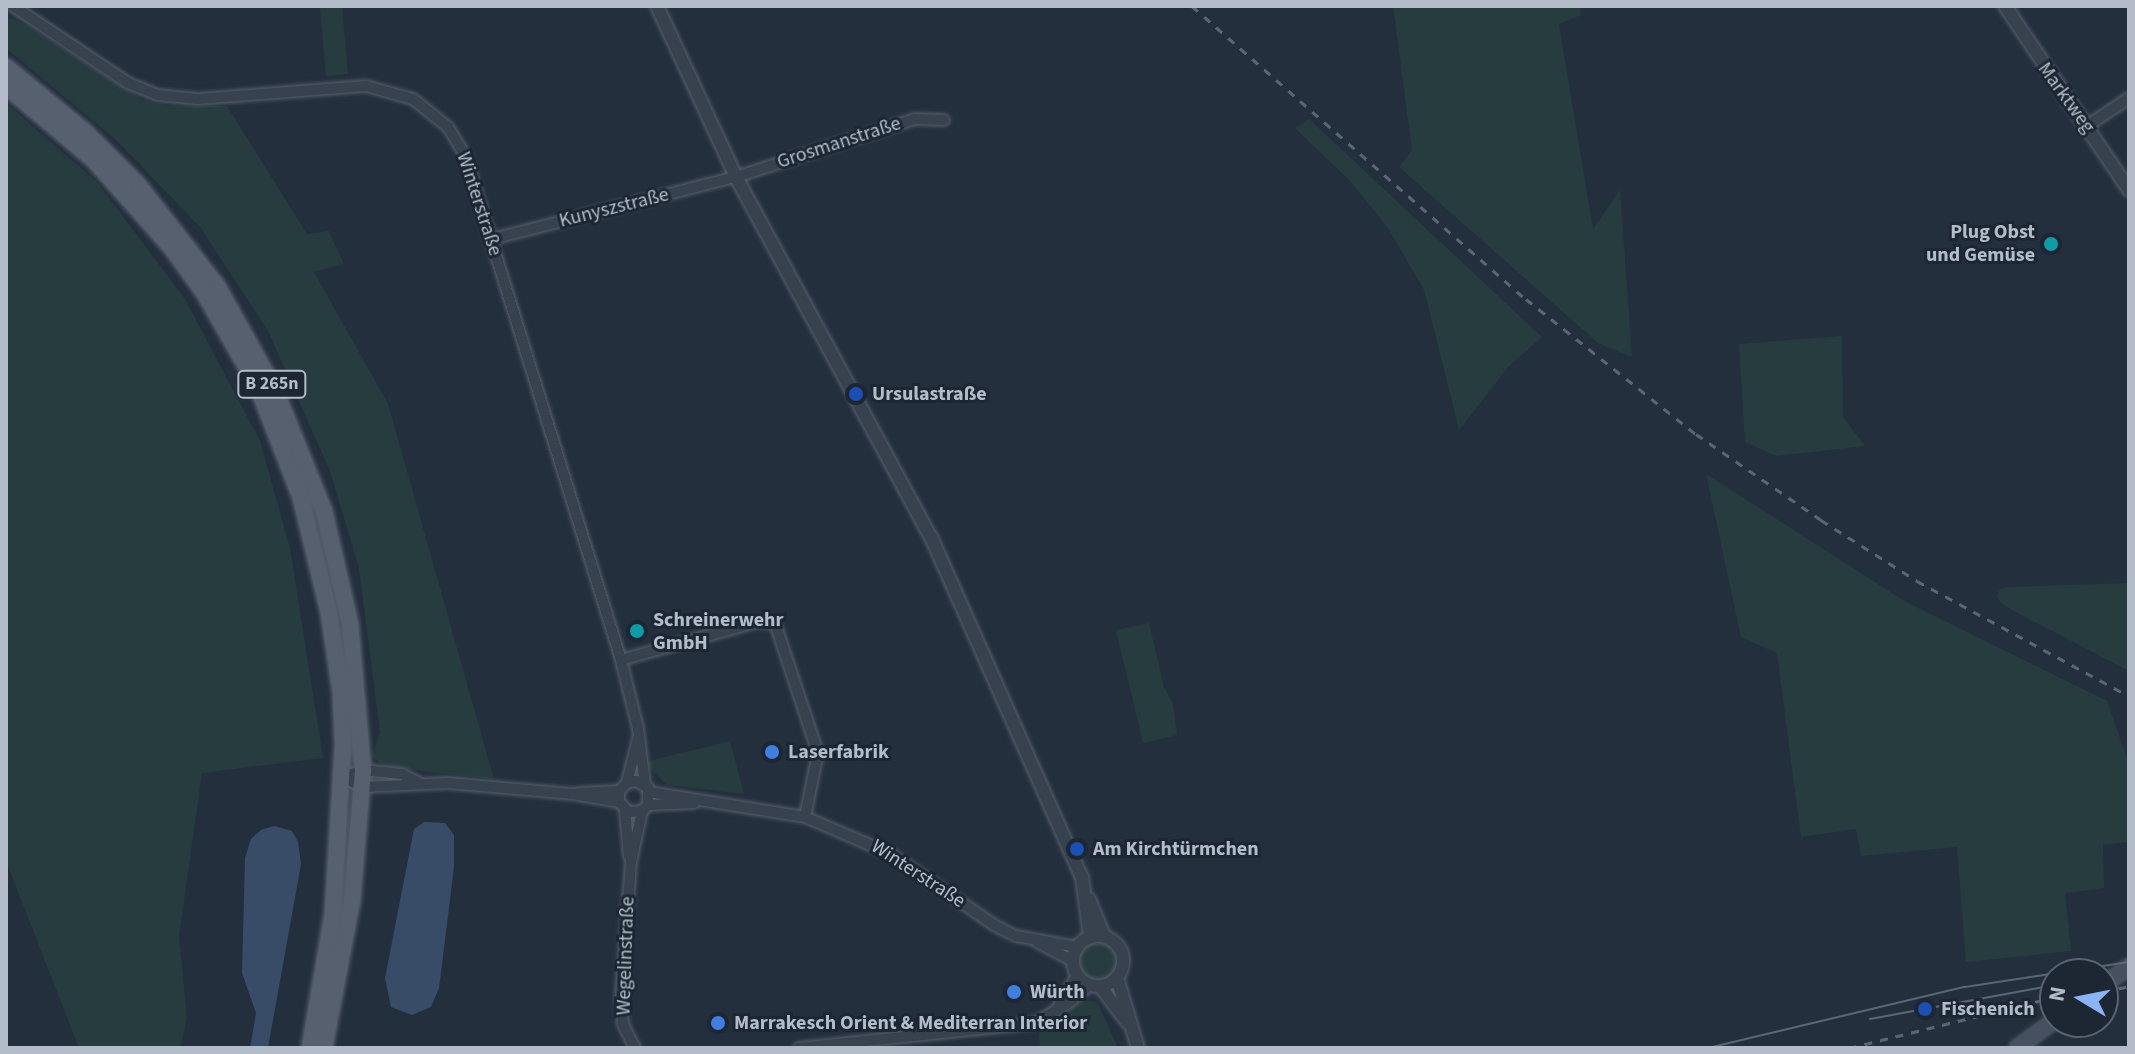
<!DOCTYPE html>
<html>
<head>
<meta charset="utf-8">
<style>
  body { margin:0 }
  #map { position:relative; width:2135px; height:1054px; overflow:hidden; background:#242f3e; font-family:"Source Sans 3",sans-serif }
  div>[style] { position:absolute }
  [style*='--x'] { left:calc(var(--x)*1px); top:calc(var(--y)*1px); width:calc(var(--w)*1px); rotate:calc(var(--a)*1deg) }
  .green>* { inset:0; background:#263c3f }
  .round { border-radius:50% }
  .water>* { inset:0; background:#394c67 }
  .roads { filter:drop-shadow(0 0 2px #565f6c) drop-shadow(0 0 2px #565f6c) }
  .minor>* { height:10px; margin:-5px; padding:0 5px; transform-origin:5px; border-radius:5px; background:#38414e }
  .tertiary>* { height:12px; margin:-6px; padding:0 6px; transform-origin:6px; border-radius:6px; background:#38414e }
  .tertiary>.ring { margin:-6px; padding:0; box-sizing:content-box; background:none; border:12px solid #38414e; border-radius:50% }
  .secondary>* { height:14px; margin:-7px; padding:0 7px; transform-origin:7px; border-radius:7px; background:#465061 }
  .primary>* { height:16px; margin:-8px; padding:0 8px; transform-origin:8px; border-radius:8px; background:#56606e }
  .tram>* { height:2px; margin:-1px; padding:0 1px; transform-origin:1px; border-radius:1px; background:#5a6575 }
  .rail>* { height:3px; margin-top:-1.5px; transform-origin:0; background:repeating-linear-gradient(90deg,#5a6575 0 8px,transparent 0 16px) }
  .dots>* { width:22px; height:22px; translate:-50% -50%; box-sizing:border-box; border:4px solid #1d2633; border-radius:50% }
  span { translate:-50% -50%; white-space:nowrap; text-align:center; line-height:1.15; -webkit-text-stroke:6px #1d2633; paint-order:stroke }
  .shield-label span { padding:2px 6px; background:#1d2633; border:2px solid; border-radius:6px; -webkit-text-stroke-width:0 }
  .shield-label { font-size:18px; color:#b4bcc9; font-weight:700 }
  .street-label { font-size:20px; color:#b4bcc9 }
  .poi-label { font-size:20px; color:#b4bcc9; font-weight:700 }
  .right { translate:-100% -50%; text-align:right }
  .left { translate:0 -50%; text-align:left }
  .frame { position:absolute; inset:0; border:8px solid #b4bcc9; pointer-events:none }
  .north { position:absolute; left:2039px; top:958px; width:80px; height:80px; box-sizing:border-box; background:#1d2633; border:2px solid #59626f; border-radius:50%; rotate:280deg; font-size:22px; font-weight:700; line-height:32px; text-align:center; color:#b4bcc9 }
  .north::after { content:''; display:block; margin:auto; width:28px; height:36px; background:#8ab4f8; clip-path:polygon(50% 0,100% 100%,50% 72%,0 100%) }
</style>
</head>
<body>
<div id="map">
  <div class="green">
    <div style="clip-path:polygon(320px 6px,342px 6px,348px 74px,326px 76px)"></div>
    <div style="clip-path:polygon(1393px 6px,1580px 6px,1581px 15px,1559px 24px,1593px 229px,1620px 190px,1632px 357px,1598px 343px,1399px 167px,1412px 150px)"></div>
    <div style="clip-path:polygon(6px 16px,30px 27px,143px 100px,167px 106px,227px 106px,307px 234px,329px 231px,344px 264px,314px 272px,388px 404px,494px 779px,396px 768px,382px 765px,372px 756px,380px 732px,359px 568px,330px 471px,268px 331px,201px 228px,115px 139px,6px 48px)"></div>
    <div style="clip-path:polygon(6px 103px,97px 182px,185px 299px,260px 441px,290px 548px,323px 758px,202px 773px,179px 936px,187px 1018px,180px 1048px,79px 1048px,6px 861px)"></div>
    <div style="clip-path:polygon(1309px 119px,1542px 337px,1509px 366px,1459px 430px,1424px 290px,1388px 228px,1351px 182px,1295px 128px)"></div>
    <div style="clip-path:polygon(1842px 336px,1843px 417px,1865px 446px,1776px 456px,1745px 442px,1739px 344px)"></div>
    <div style="clip-path:polygon(1706px 474px,1906px 602px,2107px 701px,2129px 764px,2129px 842px,2103px 845px,2104px 888px,2065px 893px,2071px 951px,1966px 962px,1957px 847px,1861px 856px,1856px 829px,1801px 837px,1777px 653px,1741px 637px)"></div>
    <div style="clip-path:polygon(2129px 583px,2129px 671px,2012px 610px,2000px 602px,1997px 596px,2000px 589px,2007px 587px)"></div>
    <div style="clip-path:polygon(1149px 623px,1164px 687px,1173px 703px,1177px 735px,1143px 743px,1116px 630px)"></div>
    <div style="clip-path:polygon(730px 741px,744px 794px,667px 785px,648px 767px,649px 761px)"></div>
    <div class="round" style="left:1078px;top:942px;width:40px;height:40px"></div>
    <div style="clip-path:polygon(1082px 1000px,1096px 1002px,1100px 1008px,1118px 1048px,1040px 1048px,1039px 1033px)"></div>
  </div>
  <div class="water">
    <div style="clip-path:polygon(424px 822px,445px 823px,454px 835px,454px 867px,439px 988px,431px 1007px,412px 1015px,391px 1007px,385px 978px,414px 829px)"></div>
    <div style="clip-path:polygon(274px 826px,292px 831px,298px 842px,301px 864px,268px 1048px,250px 1048px,256px 1013px,242px 973px,245px 858px,251px 839px,261px 830px)"></div>
  </div>
  <div class="roads">
    <div class="minor">
      <div style="--x:13;--y:6;--w:138;--a:33.8"></div>
      <div style="--x:128;--y:83;--w:31;--a:22"></div>
      <div style="--x:157;--y:95;--w:41;--a:5.6"></div>
      <div style="--x:198;--y:99;--w:169;--a:-4.4"></div>
      <div style="--x:366;--y:86;--w:49;--a:15.5"></div>
      <div style="--x:413;--y:99;--w:45;--a:38.7"></div>
      <div style="--x:448;--y:127;--w:33;--a:59"></div>
      <div style="--x:465;--y:155;--w:529;--a:72.83"></div>
      <div style="--x:621;--y:660;--w:70;--a:76"></div>
      <div style="--x:638;--y:728;--w:57;--a:83"></div>
      <div style="--x:2087;--y:126;--w:50;--a:-33.7"></div>
      <div style="--x:492;--y:239;--w:252;--a:-14.3"></div>
      <div style="--x:736;--y:177;--w:188;--a:-18"></div>
      <div style="--x:915;--y:119;--w:29;--a:2"></div>
      <div style="--x:621;--y:660;--w:140;--a:-15.7"></div>
      <div style="--x:756;--y:622;--w:19;--a:3"></div>
      <div style="--x:775;--y:623;--w:137;--a:71.7"></div>
      <div style="--x:818;--y:753;--w:65;--a:101.5"></div>
      <div style="--x:343;--y:777;--w:22;--a:27"></div>
      <div style="--x:363;--y:787;--w:85;--a:-2.7"></div>
      <div style="--x:448;--y:783;--w:125;--a:5"></div>
      <div style="--x:573;--y:794;--w:47;--a:9.9"></div>
      <div style="--x:343;--y:777;--w:21;--a:-19"></div>
      <div style="--x:363;--y:770;--w:39;--a:6"></div>
      <div style="--x:402;--y:774;--w:18;--a:27"></div>
      <div style="--x:627;--y:783;--w:45;--a:-76"></div>
      <div style="--x:649;--y:792;--w:158;--a:9.1"></div>
      <div style="--x:805;--y:817;--w:94;--a:23.3"></div>
      <div style="--x:891;--y:854;--w:125;--a:34.6"></div>
      <div style="--x:994;--y:925;--w:25;--a:27"></div>
      <div style="--x:1016;--y:936;--w:62;--a:10.2"></div>
      <div style="--x:578;--y:793;--w:41;--a:-2.8"></div>
      <div style="--x:619;--y:791;--w:11;--a:-45"></div>
      <div style="--x:627;--y:783;--w:9;--a:-13"></div>
      <div style="--x:636;--y:781;--w:14;--a:30"></div>
      <div style="--x:648;--y:788;--w:17;--a:90"></div>
      <div style="--x:648;--y:805;--w:8;--a:135"></div>
      <div style="--x:642;--y:811;--w:13;--a:176"></div>
      <div style="--x:629;--y:812;--w:14;--a:-135"></div>
      <div style="--x:619;--y:802;--w:11;--a:-90"></div>
      <div style="--x:648;--y:805;--w:46;--a:-2.5"></div>
      <div style="--x:625;--y:810;--w:46;--a:85"></div>
      <div style="--x:1037;--y:942;--w:41;--a:27.8"></div>
      <div style="--x:1057;--y:1009;--w:39;--a:-59"></div>
      <div style="--x:635;--y:1048;--w:27;--a:-117"></div>
      <div style="--x:623;--y:1024;--w:29;--a:-94"></div>
      <div style="--x:621;--y:995;--w:133;--a:-85.7"></div>
      <div style="--x:631;--y:862;--w:52;--a:-77.8"></div>
      <div style="--x:799;--y:1048;--w:237;--a:-6"></div>
      <div style="--x:1035;--y:1023;--w:37;--a:-31"></div>
      <div style="--x:1067;--y:1004;--w:30;--a:-40"></div>
    </div>
    <div class="tertiary">
      <div style="--x:657;--y:6;--w:188;--a:65.2"></div>
      <div style="--x:736;--y:177;--w:409;--a:61.6"></div>
      <div style="--x:931;--y:537;--w:372;--a:66.1"></div>
      <div style="--x:1082;--y:877;--w:61;--a:82.4"></div>
      <div style="--x:2005;--y:6;--w:222;--a:56"></div>
      <div style="--x:1089;--y:899;--w:40;--a:68"></div>
      <div class="ring" style="left:1073px;top:936px;width:38px;height:38px"></div>
      <div style="--x:1117;--y:978;--w:73;--a:73.3"></div>
      <div style="--x:1100;--y:986;--w:45;--a:53.1"></div>
    </div>
    <div class="secondary">
      <div style="--x:2103;--y:985;--w:32;--a:-35"></div>
      <div style="--x:2017;--y:1048;--w:47;--a:-36.4"></div>
    </div>
    <div class="primary">
      <div style="--x:6;--y:67;--w:101;--a:39.4"></div>
      <div style="--x:84;--y:131;--w:76;--a:45"></div>
      <div style="--x:138;--y:185;--w:128;--a:52"></div>
      <div style="--x:217;--y:286;--w:119;--a:60.9"></div>
      <div style="--x:275;--y:390;--w:131;--a:68"></div>
      <div style="--x:324;--y:511;--w:116;--a:77"></div>
      <div style="--x:350;--y:624;--w:147;--a:84.9"></div>
      <div style="--x:363;--y:770;--w:130;--a:94.8"></div>
      <div style="--x:352;--y:900;--w:151;--a:100.7"></div>
      <div style="--x:6;--y:86;--w:114;--a:40"></div>
      <div style="--x:93;--y:159;--w:119;--a:48.4"></div>
      <div style="--x:172;--y:248;--w:57;--a:54.3"></div>
      <div style="--x:205;--y:294;--w:107;--a:60.3"></div>
      <div style="--x:258;--y:387;--w:119;--a:68.8"></div>
      <div style="--x:301;--y:498;--w:118;--a:76.3"></div>
      <div style="--x:329;--y:613;--w:81;--a:81.5"></div>
      <div style="--x:341;--y:693;--w:52;--a:87.8"></div>
      <div style="--x:343;--y:745;--w:168;--a:93.4"></div>
      <div style="--x:333;--y:913;--w:137;--a:99.7"></div>
    </div>
  </div>
  <div class="tram">
    <div style="--x:1870;--y:1019;--w:188;--a:-10.4"></div>
    <div style="--x:1708;--y:1048;--w:264;--a:-13.4"></div>
    <div style="--x:1965;--y:987;--w:166;--a:-8.7"></div>
  </div>
  <div class="rail">
    <div style="--x:1192;--y:6;--w:444;--a:41.3"></div>
    <div style="--x:1526;--y:299;--w:217;--a:38.5"></div>
    <div style="--x:1696;--y:434;--w:152;--a:34.5"></div>
    <div style="--x:1821;--y:520;--w:114;--a:32.4"></div>
    <div style="--x:1917;--y:581;--w:241;--a:28.5"></div>
    <div style="--x:2103;--y:992;--w:27;--a:-13"></div>
    <div style="--x:1849;--y:1048;--w:212;--a:-13.9"></div>
  </div>
  <div class="dots">
    <div style="left:2051px;top:244px;background:#0f9aa8"></div>
    <div style="left:856px;top:394px;background:#1a4fb4"></div>
    <div style="left:637px;top:631px;background:#0f9aa8"></div>
    <div style="left:772px;top:752px;background:#3f7fe0"></div>
    <div style="left:1077px;top:849px;background:#1a4fb4"></div>
    <div style="left:1014px;top:992px;background:#3f7fe0"></div>
    <div style="left:1925px;top:1009px;background:#1a4fb4"></div>
    <div style="left:718px;top:1023px;background:#3f7fe0"></div>
  </div>
  <div class="shield-label">
    <span style="left:272px;top:384px">B 265n</span>
  </div>
  <div class="street-label">
    <span style="left:2066px;top:98px;rotate:54deg">Marktweg</span>
    <span style="left:839px;top:143px;rotate:-18deg">Grosmanstraße</span>
    <span style="left:479px;top:204px;rotate:72deg">Winterstraße</span>
    <span style="left:614px;top:208px;rotate:-14deg">Kunyszstraße</span>
    <span style="left:918px;top:874px;rotate:33deg">Winterstraße</span>
    <span style="left:626px;top:956px;rotate:-88deg">Wegelinstraße</span>
  </div>
  <div class="poi-label">
    <span class="right" style="left:2035px;top:244px">Plug Obst<br>und Gemüse</span>
    <span class="left" style="left:872px;top:394px">Ursulastraße</span>
    <span class="left" style="left:653px;top:632px">Schreinerwehr<br>GmbH</span>
    <span class="left" style="left:788px;top:752px">Laserfabrik</span>
    <span class="left" style="left:1093px;top:849px">Am Kirchtürmchen</span>
    <span class="left" style="left:1030px;top:992px">Würth</span>
    <span class="left" style="left:1941px;top:1009px">Fischenich</span>
    <span class="left" style="left:734px;top:1023px">Marrakesch Orient &amp; Mediterran Interior</span>
  </div>
  <div class="frame"></div>
  <div class="north">N</div>
</div>
</body>
</html>
